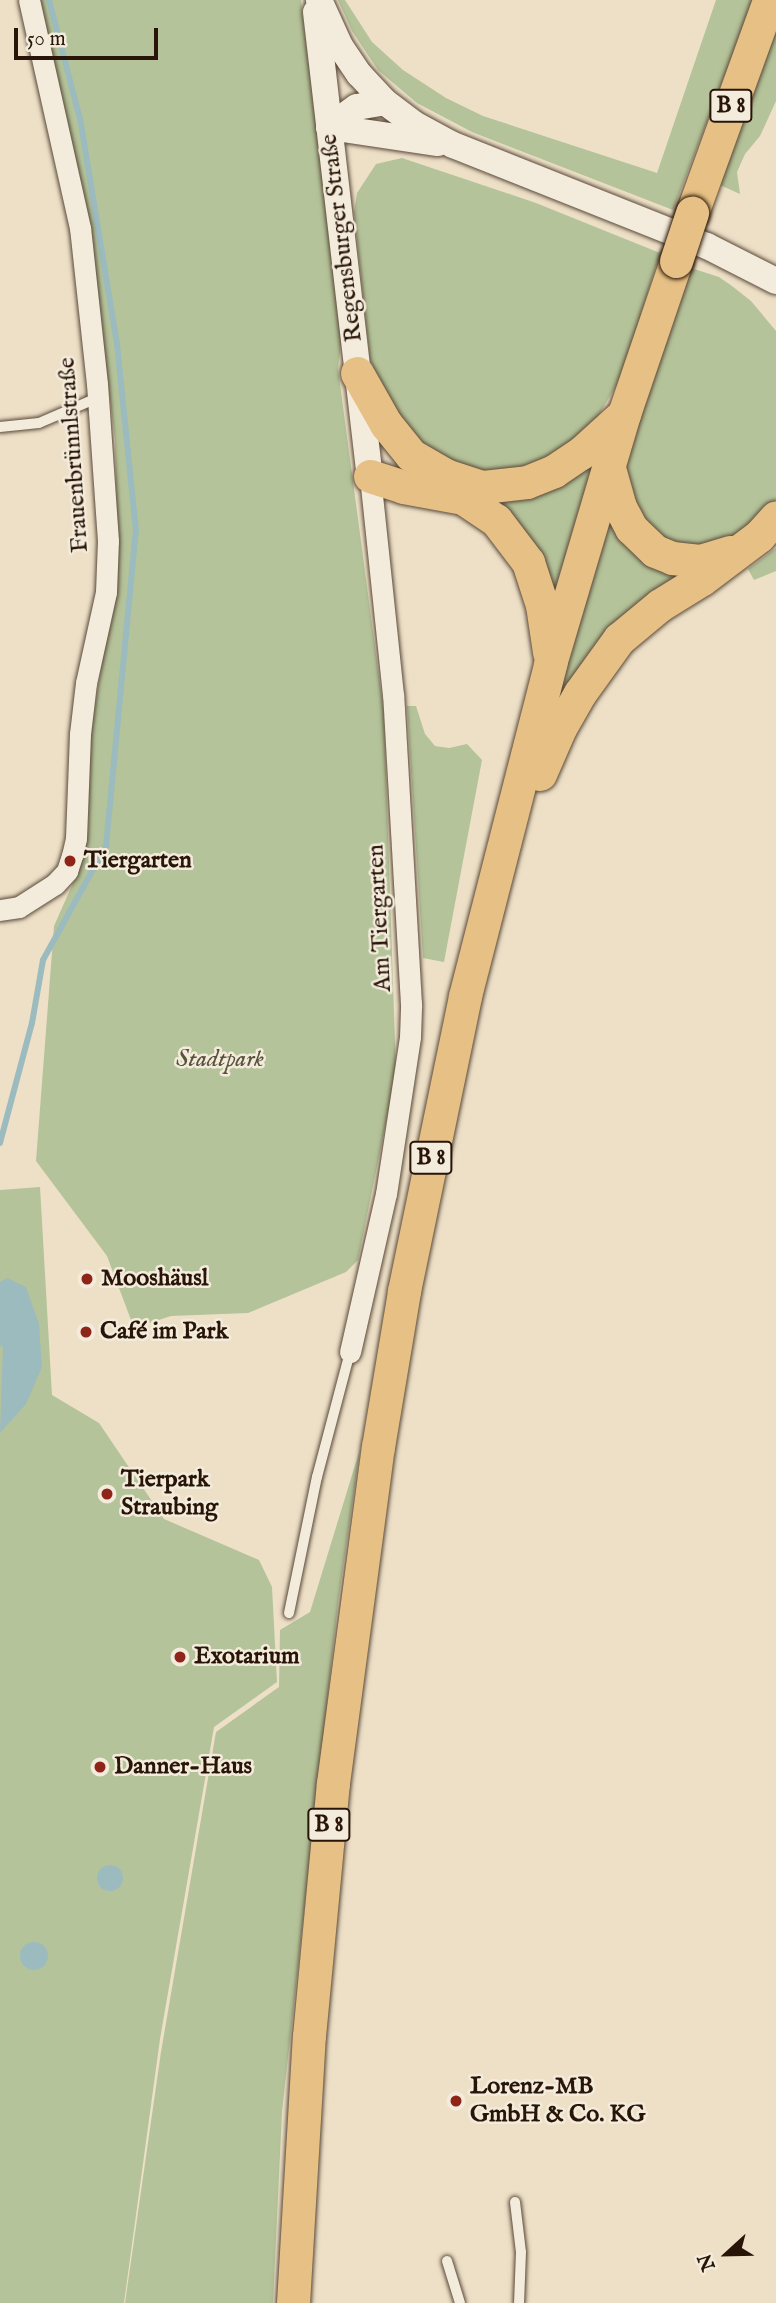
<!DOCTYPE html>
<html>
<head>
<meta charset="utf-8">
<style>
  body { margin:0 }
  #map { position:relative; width:776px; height:2303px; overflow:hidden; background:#ede0c7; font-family:"IM FELL English",serif }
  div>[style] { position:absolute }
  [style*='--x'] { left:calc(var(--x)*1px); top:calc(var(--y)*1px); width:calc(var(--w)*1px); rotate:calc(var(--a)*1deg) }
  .green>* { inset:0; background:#b4c399 }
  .water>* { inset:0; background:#9cbbbe }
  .round { border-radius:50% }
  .stream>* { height:6px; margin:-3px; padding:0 3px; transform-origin:3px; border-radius:3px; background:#9cbbbe }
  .roads { filter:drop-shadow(0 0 2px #594838) drop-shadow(0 0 2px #594838) }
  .service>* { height:10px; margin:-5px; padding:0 5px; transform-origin:5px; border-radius:5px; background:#f3ebdb }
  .minor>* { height:21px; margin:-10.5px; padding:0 10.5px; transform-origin:10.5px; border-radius:10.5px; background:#f3ebdb }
  .tertiary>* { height:26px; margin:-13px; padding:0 13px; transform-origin:13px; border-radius:13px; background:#f3ebdb }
  .primary>* { height:33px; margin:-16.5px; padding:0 16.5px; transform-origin:16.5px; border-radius:16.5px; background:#e6c084 }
  .bridges { filter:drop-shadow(0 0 2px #281508) drop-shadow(0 0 2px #281508) }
  .primary-bridge>* { height:33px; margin:-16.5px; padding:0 16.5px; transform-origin:16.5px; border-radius:16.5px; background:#e6c084 }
  .dots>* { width:19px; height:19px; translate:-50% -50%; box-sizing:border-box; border:4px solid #f3ebdb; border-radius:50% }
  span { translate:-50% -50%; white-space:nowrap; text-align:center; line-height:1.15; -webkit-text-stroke:5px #f3ebdb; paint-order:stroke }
  .shield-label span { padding:2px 5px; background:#f3ebdb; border:2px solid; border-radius:5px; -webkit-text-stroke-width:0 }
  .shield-label { font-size:23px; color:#281508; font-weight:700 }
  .street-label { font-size:24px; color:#281508 }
  .poi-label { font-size:24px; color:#281508; font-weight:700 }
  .left { translate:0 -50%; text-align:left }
  .park-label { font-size:24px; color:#59523b; font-style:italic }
  .north { position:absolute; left:692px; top:2219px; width:70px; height:70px; -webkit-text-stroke:5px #f3ebdb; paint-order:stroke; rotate:248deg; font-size:19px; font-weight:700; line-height:28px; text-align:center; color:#281508 }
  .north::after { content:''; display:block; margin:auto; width:24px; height:32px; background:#281508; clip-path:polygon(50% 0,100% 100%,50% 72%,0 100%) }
  .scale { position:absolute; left:14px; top:28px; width:144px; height:32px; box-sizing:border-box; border:4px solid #281508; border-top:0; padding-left:9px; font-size:21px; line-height:24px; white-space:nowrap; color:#281508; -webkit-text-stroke:5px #f3ebdb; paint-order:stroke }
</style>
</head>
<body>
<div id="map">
  <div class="green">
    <div style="clip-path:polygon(36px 0,301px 0,342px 334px,338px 369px,384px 714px,396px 1073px,358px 1260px,346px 1272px,248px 1313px,171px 1316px,134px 1328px,107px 1256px,36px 1161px,54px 926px,81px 865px,88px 831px,90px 737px,118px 563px,115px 440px,98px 300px)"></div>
    <div style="clip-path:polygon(338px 0,345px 0,372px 42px,403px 70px,446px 98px,483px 116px,657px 173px,716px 0,754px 0,673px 210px,472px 132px,417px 103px,378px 70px,352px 31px)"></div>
    <div style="clip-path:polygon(776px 31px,776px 101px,760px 136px,745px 154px,737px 172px,740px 194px,720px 185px)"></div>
    <div style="clip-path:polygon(402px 158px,536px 203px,660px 253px,622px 376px,591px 428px,569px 450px,492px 477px,419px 448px,377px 382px,370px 359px,354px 212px,357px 193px,376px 164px)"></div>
    <div style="clip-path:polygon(688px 267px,719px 277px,732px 286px,751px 301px,776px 331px,776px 500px,748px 532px,693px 552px,641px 527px,624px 476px,627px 454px)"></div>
    <div style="clip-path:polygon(595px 457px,555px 592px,490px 497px)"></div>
    <div style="clip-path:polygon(609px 518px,682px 571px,562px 697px,559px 692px)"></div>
    <div style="clip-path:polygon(776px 548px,776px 571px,754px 580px,748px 569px)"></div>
    <div style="clip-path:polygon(407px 706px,416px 706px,425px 734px,435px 746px,449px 748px,467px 744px,482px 760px,444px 962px,423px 958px)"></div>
    <div style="clip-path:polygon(40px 1187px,52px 1395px,99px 1423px,164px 1519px,259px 1560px,272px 1587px,277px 1682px,214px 1727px,160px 2039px,124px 2303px,0 2303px,0 1190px)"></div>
    <div style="clip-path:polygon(360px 1449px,338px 1603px,282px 2112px,273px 2303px,125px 2303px,161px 2052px,216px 1732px,279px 1687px,280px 1630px,310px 1612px)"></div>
  </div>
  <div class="water">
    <div style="clip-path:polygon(7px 1278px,26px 1287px,39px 1324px,42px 1367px,26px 1404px,0 1433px,3px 1347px,0 1346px,0 1282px)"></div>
    <div class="round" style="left:97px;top:1865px;width:26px;height:26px"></div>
    <div class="round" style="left:20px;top:1942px;width:28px;height:28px"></div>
  </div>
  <div class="stream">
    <div style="--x:0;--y:1143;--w:124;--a:-75.1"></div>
    <div style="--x:32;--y:1023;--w:64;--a:-80.1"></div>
    <div style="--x:43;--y:960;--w:130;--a:-61.1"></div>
    <div style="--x:106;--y:846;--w:316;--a:-84.6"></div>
    <div style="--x:136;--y:531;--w:188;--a:-95.8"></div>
    <div style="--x:117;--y:344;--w:228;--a:-99.3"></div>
    <div style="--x:80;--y:119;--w:123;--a:-104.6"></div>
  </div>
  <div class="roads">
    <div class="service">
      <div style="--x:0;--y:427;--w:39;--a:-6"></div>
      <div style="--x:39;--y:423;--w:63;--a:-23.3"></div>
      <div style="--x:289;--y:1613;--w:139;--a:-78.4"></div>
      <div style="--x:317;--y:1477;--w:129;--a:-75.2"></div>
      <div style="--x:515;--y:2202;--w:50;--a:83.2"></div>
      <div style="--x:521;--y:2252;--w:51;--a:92.2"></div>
      <div style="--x:447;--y:2261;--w:44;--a:72.8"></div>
    </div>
    <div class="minor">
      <div style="--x:0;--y:910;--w:19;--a:-9"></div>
      <div style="--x:19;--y:907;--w:43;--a:-32.6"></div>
      <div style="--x:55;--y:884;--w:18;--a:-47"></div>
      <div style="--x:67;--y:871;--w:16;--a:-72"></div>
      <div style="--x:72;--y:856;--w:18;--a:-77"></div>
      <div style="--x:76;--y:838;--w:104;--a:-87.8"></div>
      <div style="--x:80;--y:734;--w:51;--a:-83.3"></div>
      <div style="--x:86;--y:683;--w:93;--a:-77.6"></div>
      <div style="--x:106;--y:592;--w:51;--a:-87.8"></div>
      <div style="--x:108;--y:541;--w:157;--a:-94"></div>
      <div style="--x:97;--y:384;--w:157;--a:-96.2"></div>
      <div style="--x:80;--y:228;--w:234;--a:-102.6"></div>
      <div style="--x:350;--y:1352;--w:162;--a:-77.2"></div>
      <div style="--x:386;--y:1194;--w:159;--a:-81.3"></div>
      <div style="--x:410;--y:1037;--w:33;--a:-88"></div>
      <div style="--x:411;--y:1004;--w:310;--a:-93.3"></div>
      <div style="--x:393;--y:695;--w:220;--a:-96"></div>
    </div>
    <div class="tertiary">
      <div style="--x:319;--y:0;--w:51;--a:65.5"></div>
      <div style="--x:340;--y:46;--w:34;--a:56"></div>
      <div style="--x:359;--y:74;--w:38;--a:47"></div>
      <div style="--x:385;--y:102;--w:36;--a:37"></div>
      <div style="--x:414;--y:124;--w:44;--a:28.3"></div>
      <div style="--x:453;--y:145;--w:273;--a:21.7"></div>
      <div style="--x:707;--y:246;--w:77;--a:26.9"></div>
      <div style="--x:316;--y:12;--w:467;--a:83.4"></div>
      <div style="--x:329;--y:127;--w:110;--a:8.4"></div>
      <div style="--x:329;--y:127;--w:34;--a:-36"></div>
      <div style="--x:357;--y:107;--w:28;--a:-10"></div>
    </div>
    <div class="primary">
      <div style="--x:692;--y:213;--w:226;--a:-70.1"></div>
      <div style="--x:357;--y:373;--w:59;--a:60.4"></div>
      <div style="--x:386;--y:424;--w:40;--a:51"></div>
      <div style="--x:411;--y:455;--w:39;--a:30"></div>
      <div style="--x:445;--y:475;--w:40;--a:18"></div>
      <div style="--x:483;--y:487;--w:44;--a:-6.5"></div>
      <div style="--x:527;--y:482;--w:29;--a:-22"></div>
      <div style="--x:554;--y:471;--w:32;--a:-34"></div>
      <div style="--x:581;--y:453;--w:58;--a:-42.2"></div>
      <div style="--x:609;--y:468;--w:41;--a:74.2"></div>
      <div style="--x:620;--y:507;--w:24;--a:62"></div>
      <div style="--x:631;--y:528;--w:33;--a:44"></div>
      <div style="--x:655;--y:551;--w:18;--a:22"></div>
      <div style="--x:672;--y:558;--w:28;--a:6"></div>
      <div style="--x:700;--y:561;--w:31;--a:-17"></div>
      <div style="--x:370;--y:476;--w:35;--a:18"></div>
      <div style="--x:403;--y:487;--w:61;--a:10.4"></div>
      <div style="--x:463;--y:498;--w:40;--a:34"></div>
      <div style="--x:496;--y:520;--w:53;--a:52.7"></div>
      <div style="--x:528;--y:562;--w:45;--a:72"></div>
      <div style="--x:542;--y:605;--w:48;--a:81.5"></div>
      <div style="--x:540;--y:774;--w:50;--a:-66.5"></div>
      <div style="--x:560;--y:728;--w:40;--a:-60.3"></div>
      <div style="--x:580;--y:693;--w:67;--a:-54.2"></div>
      <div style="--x:619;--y:639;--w:53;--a:-39.7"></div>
      <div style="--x:660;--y:605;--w:49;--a:-31.8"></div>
      <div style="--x:702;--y:579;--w:71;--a:-37"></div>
      <div style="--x:759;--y:536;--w:25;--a:-48"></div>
      <div style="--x:293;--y:2303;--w:267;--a:-86.6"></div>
      <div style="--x:309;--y:2036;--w:254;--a:-84.6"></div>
      <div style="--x:333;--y:1783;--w:339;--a:-82.4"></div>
      <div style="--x:378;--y:1447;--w:158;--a:-80.5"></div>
      <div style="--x:404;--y:1291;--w:301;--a:-78.3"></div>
      <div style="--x:465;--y:996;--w:343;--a:-75.6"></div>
      <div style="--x:550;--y:664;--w:261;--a:-73.5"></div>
      <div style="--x:624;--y:414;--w:162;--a:-71.2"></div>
    </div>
  </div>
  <div class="bridges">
    <div class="primary-bridge">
      <div style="--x:676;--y:261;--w:51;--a:-71.6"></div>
    </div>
  </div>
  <div class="dots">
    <div style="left:70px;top:861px;background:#8f2418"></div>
    <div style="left:87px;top:1279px;background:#8f2418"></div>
    <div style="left:86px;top:1332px;background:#8f2418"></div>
    <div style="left:107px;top:1494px;background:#8f2418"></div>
    <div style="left:180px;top:1657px;background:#8f2418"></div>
    <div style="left:100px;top:1767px;background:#8f2418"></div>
    <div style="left:456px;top:2101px;background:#8f2418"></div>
  </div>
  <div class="shield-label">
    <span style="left:731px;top:106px">B 8</span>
    <span style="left:431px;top:1158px">B 8</span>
    <span style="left:329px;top:1825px">B 8</span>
  </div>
  <div class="street-label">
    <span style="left:342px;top:238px;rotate:-97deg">Regensburger Straße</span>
    <span style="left:74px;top:455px;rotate:-94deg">Frauenbrünnlstraße</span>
    <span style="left:380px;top:918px;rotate:-93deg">Am Tiergarten</span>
  </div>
  <div class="poi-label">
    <span class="left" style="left:84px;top:861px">Tiergarten</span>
    <span class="left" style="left:101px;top:1279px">Mooshäusl</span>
    <span class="left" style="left:100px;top:1332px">Café im Park</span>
    <span class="left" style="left:121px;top:1494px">Tierpark<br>Straubing</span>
    <span class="left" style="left:194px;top:1657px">Exotarium</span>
    <span class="left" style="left:114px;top:1767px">Danner-Haus</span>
    <span class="left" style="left:470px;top:2101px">Lorenz-MB<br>GmbH &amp; Co. KG</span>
  </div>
  <div class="park-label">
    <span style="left:220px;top:1060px">Stadtpark</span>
  </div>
  <div class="north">N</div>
  <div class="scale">50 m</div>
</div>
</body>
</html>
